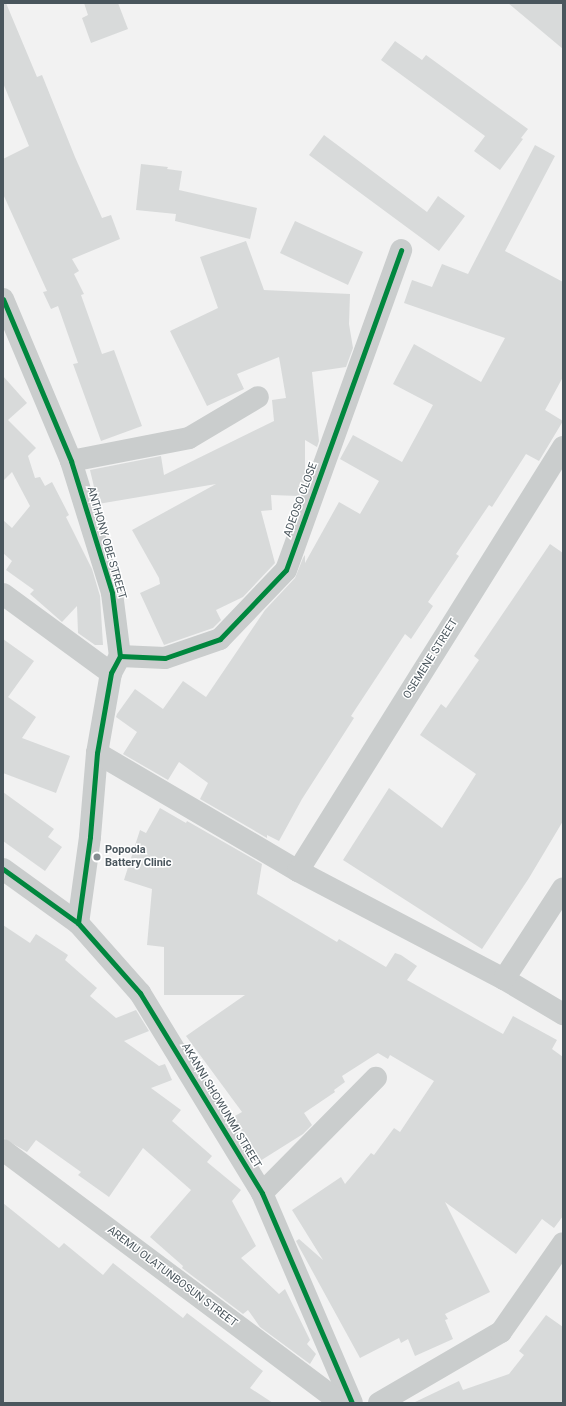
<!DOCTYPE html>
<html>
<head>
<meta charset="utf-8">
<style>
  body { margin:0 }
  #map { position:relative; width:566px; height:1406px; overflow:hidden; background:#f2f2f2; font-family:Roboto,sans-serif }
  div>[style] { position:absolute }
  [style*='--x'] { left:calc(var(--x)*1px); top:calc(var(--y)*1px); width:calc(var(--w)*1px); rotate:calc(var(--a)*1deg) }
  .building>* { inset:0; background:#d8dada }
  .street>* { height:22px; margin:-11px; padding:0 11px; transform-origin:11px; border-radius:11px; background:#cacdcd }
  .cycleway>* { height:5px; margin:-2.5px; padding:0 2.5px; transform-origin:2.5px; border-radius:2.5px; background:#00873e }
  .dots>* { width:11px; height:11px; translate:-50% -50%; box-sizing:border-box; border:2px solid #fff; border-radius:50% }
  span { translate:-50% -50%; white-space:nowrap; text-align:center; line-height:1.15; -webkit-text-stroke:3px #fff; paint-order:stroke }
  .street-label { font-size:11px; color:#4a565d }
  .poi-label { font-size:11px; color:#4a565d; font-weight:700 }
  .left { translate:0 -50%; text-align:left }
  .frame { position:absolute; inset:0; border:4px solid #4a565d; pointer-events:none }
</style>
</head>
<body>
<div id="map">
  <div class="building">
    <div style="clip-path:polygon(3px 3px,6px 3px,37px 77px,42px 75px,75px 157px,102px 218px,111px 215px,120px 239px,72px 259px,79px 271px,74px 274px,84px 294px,81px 295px,102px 354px,114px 350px,142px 426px,101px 441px,73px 364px,78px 363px,58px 306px,51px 309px,43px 292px,47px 291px,3px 194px,3px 159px,29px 146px,3px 83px)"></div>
    <div style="clip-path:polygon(84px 3px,118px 3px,128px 29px,91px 43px,82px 18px,88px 15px)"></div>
    <div style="clip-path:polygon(508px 3px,563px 3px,563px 49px)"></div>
    <div style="clip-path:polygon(395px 41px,422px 60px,426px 55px,528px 129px,521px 138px,523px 139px,500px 170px,474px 151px,485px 136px,381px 60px)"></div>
    <div style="clip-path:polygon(324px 135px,427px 212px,438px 196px,465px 216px,439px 251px,309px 155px)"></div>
    <div style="clip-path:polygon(535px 145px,555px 156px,505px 251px,563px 282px,563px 377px,545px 410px,563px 421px,539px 461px,526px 454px,492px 507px,489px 505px,456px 554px,459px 556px,428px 602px,433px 606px,411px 639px,405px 634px,351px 716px,354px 718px,302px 799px,279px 841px,267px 835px,267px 838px,200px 799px,208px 783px,179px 762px,168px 780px,123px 754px,137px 732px,116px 717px,117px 714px,135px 689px,163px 709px,183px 681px,206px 697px,265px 610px,295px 578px,303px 558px,305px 555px,305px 563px,339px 502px,360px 514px,379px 481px,340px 459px,353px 435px,402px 462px,433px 405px,393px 384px,414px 344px,481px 382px,505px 338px,404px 303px,412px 280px,432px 287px,442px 264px,468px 274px)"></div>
    <div style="clip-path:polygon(141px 164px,168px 167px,167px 169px,182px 171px,179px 190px,257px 208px,250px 239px,175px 221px,176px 214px,136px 210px)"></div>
    <div style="clip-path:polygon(295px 221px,363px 252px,348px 285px,280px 253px)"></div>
    <div style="clip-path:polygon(246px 241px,264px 290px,350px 294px,349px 324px,353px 348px,346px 367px,312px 372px,319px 441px,317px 447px,305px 440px,305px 480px,299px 496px,271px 495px,272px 510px,261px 511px,275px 563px,243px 597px,216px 610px,221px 620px,213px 628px,164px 645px,140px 593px,160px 584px,159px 578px,132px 530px,216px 484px,98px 504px,90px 470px,161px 456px,164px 475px,274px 421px,272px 400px,286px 398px,279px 357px,237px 374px,244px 389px,207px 406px,170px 331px,218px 308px,200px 257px)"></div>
    <div style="clip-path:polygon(3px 376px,27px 403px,8px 420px,36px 448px,28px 456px,35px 478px,40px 477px,45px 486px,52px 482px,69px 515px,66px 517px,92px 569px,100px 596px,103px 645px,95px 645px,78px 633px,77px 606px,62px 622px,30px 594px,34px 590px,6px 570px,12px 561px,3px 553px,3px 520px,12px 528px,30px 506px,12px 472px,3px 481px)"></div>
    <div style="clip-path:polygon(550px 544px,563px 553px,563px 821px,529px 878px,482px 949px,343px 860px,389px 788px,442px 828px,476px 774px,420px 735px,441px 704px,446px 708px,479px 660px,474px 656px)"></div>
    <div style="clip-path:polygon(3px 639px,34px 661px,8px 697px,36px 717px,22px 738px,70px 756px,56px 793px,3px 773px)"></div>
    <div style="clip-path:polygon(3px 792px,54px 829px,48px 837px,62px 847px,45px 871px,3px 841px)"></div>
    <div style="clip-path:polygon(160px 808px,186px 823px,187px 821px,262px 864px,257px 894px,337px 942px,339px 939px,386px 967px,395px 953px,401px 955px,417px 966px,407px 980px,503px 1034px,513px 1016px,557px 1040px,552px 1049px,563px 1057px,563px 1216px,554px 1228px,542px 1219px,516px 1254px,445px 1202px,490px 1292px,445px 1314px,448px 1319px,445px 1320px,453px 1339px,415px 1356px,408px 1339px,401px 1343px,399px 1338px,360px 1358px,298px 1245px,296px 1241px,299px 1239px,323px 1260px,292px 1210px,341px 1177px,345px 1184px,371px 1153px,374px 1155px,394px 1128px,400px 1132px,434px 1081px,390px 1055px,388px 1059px,378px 1053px,342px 1076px,345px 1082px,334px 1090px,335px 1092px,304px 1113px,312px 1125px,303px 1134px,260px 1161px,233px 1117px,242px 1112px,186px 1036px,245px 995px,164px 995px,164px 947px,147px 945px,152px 889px,124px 880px,140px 830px,146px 833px)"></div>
    <div style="clip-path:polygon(3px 925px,30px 943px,36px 934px,68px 955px,65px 960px,97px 988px,90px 996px,116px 1018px,136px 1010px,149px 1031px,124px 1041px,159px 1066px,165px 1064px,172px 1080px,151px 1088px,181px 1110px,172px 1121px,212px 1156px,207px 1162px,241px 1190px,232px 1201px,256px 1246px,241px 1258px,279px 1294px,285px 1289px,310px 1340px,307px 1344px,316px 1354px,310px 1364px,260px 1327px,248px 1310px,243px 1314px,182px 1268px,183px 1266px,150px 1237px,191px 1190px,143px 1148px,109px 1197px,78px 1175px,81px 1172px,36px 1140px,27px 1152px,3px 1138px)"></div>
    <div style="clip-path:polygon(3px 1203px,59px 1248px,64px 1243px,103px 1275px,113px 1263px,183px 1318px,187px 1313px,263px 1371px,250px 1388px,273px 1403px,3px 1403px)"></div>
    <div style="clip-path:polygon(546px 1315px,563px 1327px,563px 1403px,413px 1403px,459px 1381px,463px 1390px,509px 1374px,524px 1355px,519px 1351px)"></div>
  </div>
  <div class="street">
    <div style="--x:3;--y:299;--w:176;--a:67.2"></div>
    <div style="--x:71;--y:461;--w:138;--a:72.7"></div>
    <div style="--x:112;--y:593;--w:64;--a:82.8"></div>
    <div style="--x:120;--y:656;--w:19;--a:118"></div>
    <div style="--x:111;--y:673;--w:81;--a:99.9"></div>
    <div style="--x:97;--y:753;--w:84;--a:94.8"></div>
    <div style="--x:90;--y:837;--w:87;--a:97.9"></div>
    <div style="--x:71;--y:461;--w:120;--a:-11"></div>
    <div style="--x:189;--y:438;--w:80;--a:-30.7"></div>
    <div style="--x:3;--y:594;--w:134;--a:36.2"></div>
    <div style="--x:120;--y:656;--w:45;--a:2.5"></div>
    <div style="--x:165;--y:658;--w:58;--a:-19.1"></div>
    <div style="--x:220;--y:639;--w:95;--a:-46.3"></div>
    <div style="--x:286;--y:570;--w:340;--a:-70.2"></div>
    <div style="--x:97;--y:753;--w:233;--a:30.4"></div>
    <div style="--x:298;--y:871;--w:233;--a:27.7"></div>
    <div style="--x:504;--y:979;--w:69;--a:30.7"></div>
    <div style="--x:3;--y:869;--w:92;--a:35.8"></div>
    <div style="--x:78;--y:923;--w:94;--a:48.5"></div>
    <div style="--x:140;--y:993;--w:234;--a:58.6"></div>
    <div style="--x:262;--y:1193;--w:228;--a:66.8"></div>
    <div style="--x:298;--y:871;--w:500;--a:-57.99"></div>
    <div style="--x:504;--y:979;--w:108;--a:-57"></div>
    <div style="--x:3;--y:1150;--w:422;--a:36.8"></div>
    <div style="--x:262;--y:1193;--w:162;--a:-45.3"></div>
    <div style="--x:379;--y:1403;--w:141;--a:-30.2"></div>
    <div style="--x:501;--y:1332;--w:108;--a:-55.1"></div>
  </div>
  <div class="cycleway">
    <div style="--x:3;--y:299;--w:176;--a:67.2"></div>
    <div style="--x:71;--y:461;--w:138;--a:72.7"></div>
    <div style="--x:112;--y:593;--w:64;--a:82.8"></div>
    <div style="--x:120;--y:656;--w:19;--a:118"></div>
    <div style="--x:111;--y:673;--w:81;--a:99.9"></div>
    <div style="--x:97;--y:753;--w:84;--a:94.8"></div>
    <div style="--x:90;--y:837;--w:87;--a:97.9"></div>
    <div style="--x:120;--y:656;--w:45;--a:2.5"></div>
    <div style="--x:165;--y:658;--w:58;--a:-19.1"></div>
    <div style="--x:220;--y:639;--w:95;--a:-46.3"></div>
    <div style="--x:286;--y:570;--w:340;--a:-70.2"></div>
    <div style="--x:3;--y:869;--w:92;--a:35.8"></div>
    <div style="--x:78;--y:923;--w:94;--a:48.5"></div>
    <div style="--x:140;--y:993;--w:234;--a:58.6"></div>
    <div style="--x:262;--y:1193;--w:228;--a:66.8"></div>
  </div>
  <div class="dots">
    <div style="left:97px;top:857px;background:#858d91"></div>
  </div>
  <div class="street-label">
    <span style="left:301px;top:500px;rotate:-70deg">ADEOSO CLOSE</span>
    <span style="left:106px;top:543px;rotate:74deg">ANTHONY OBE STREET</span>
    <span style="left:431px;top:659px;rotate:-58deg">OSEMENE STREET</span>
    <span style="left:221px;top:1106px;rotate:59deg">AKANNI SHOWUNMI STREET</span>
    <span style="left:172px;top:1277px;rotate:37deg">AREMU OLATUNBOSUN STREET</span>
  </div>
  <div class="poi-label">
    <span class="left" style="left:105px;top:857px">Popoola<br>Battery Clinic</span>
  </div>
  <div class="frame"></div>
</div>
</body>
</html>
